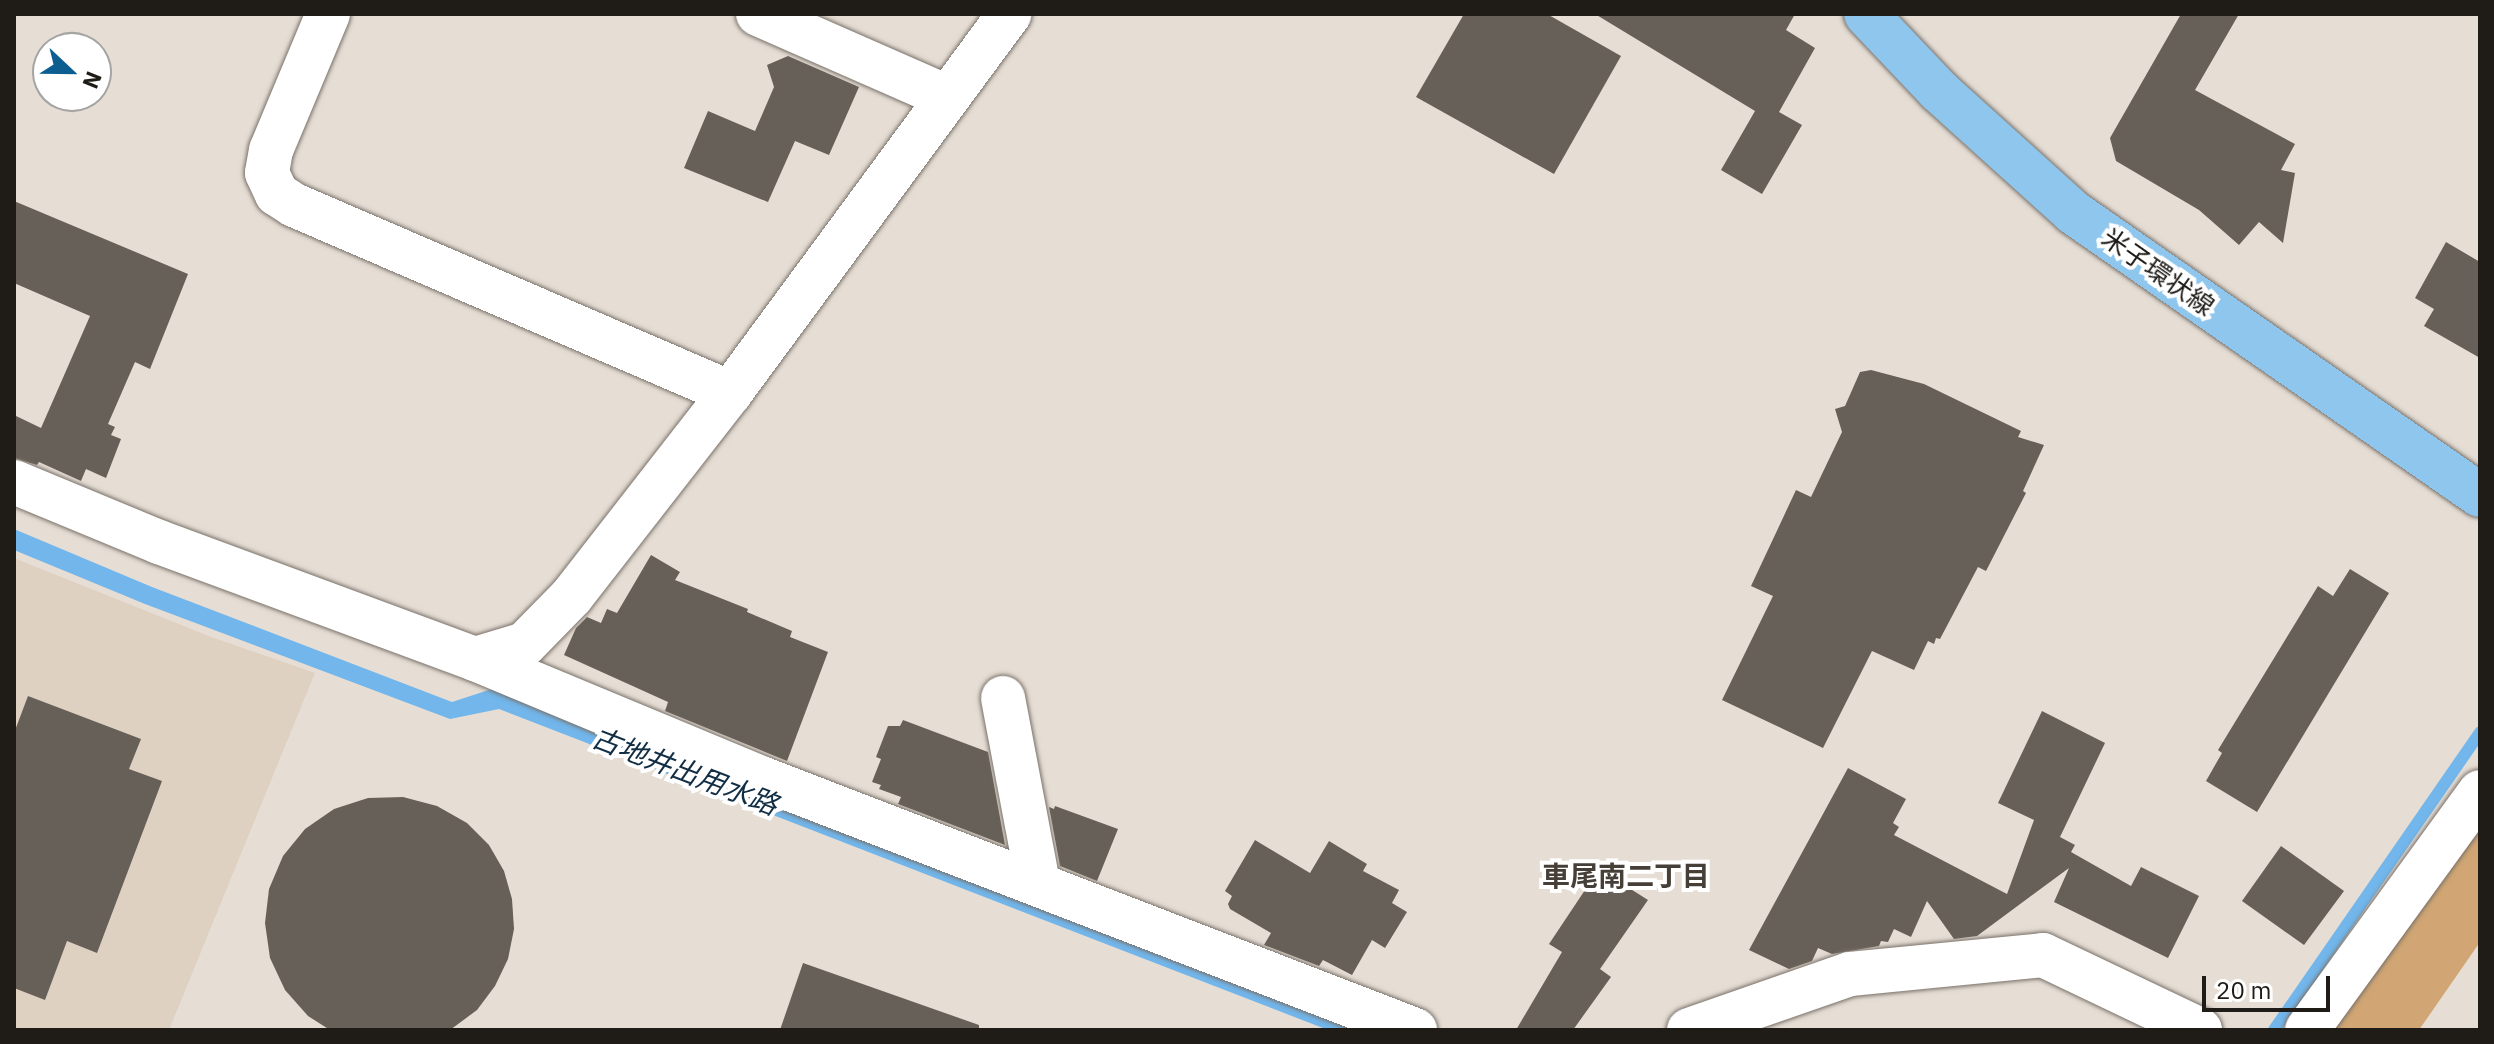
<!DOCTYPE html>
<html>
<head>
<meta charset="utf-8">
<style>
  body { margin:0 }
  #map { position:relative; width:2494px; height:1044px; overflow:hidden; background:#e6ded5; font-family:"IBM Plex Sans","Noto Sans JP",sans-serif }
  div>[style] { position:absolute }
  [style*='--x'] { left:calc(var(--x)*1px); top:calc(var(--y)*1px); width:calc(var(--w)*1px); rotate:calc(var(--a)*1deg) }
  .built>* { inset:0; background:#ded1c2 }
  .green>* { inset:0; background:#d1a674 }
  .water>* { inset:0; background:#72b6eb }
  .stream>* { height:12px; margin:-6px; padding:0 6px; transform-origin:6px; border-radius:6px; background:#72b6eb }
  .building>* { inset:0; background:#676058 }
  .roads { filter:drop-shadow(0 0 2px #797169) drop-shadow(0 0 2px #797169) }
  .minor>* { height:44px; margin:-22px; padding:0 22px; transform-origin:22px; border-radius:22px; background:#fff }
  .major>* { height:44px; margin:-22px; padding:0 22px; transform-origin:22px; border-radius:22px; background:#8fc6ed }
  span { translate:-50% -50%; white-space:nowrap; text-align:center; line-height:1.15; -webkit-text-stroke:8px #fff; paint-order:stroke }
  .street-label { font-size:26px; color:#1f1c18 }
  .water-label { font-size:28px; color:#112e44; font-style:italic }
  .neighbourhood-label { font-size:28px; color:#463f38; font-weight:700 }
  .frame { position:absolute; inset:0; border:16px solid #1f1c18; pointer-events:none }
  .north { position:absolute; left:32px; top:32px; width:80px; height:80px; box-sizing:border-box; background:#fff; border:2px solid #a5a4a3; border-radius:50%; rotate:112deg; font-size:22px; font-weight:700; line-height:32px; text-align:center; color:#1f1c18 }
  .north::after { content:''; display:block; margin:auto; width:28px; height:36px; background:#0c5e90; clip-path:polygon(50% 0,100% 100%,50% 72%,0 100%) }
  .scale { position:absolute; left:2202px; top:976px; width:128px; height:36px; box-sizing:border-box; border:4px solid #1f1c18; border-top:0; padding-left:10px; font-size:24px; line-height:28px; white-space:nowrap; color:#1f1c18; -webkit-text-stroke:6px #fff; paint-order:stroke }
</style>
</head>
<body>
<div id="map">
  <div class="built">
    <div style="clip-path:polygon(14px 558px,214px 638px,315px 673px,169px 1030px,14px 1030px)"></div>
  </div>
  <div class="green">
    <div style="clip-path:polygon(2480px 825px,2480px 942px,2419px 1030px,2332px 1030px)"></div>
  </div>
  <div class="water">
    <div style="clip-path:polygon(14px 529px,152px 587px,452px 702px,495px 688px,1375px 1030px,1328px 1030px,499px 709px,450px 719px,145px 604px,14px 550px)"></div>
  </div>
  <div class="stream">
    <div style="--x:2274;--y:1030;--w:362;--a:-55.3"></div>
  </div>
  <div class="building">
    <div style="clip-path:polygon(1464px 14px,1547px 14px,1621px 56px,1554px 174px,1416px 97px)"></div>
    <div style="clip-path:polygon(1595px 14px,1795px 14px,1786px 30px,1815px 48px,1779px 112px,1802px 125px,1762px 194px,1721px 170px,1755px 111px)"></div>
    <div style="clip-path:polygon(2181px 14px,2239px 14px,2195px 90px,2295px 144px,2281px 170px,2295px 173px,2283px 243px,2259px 222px,2239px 245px,2199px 210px,2116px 161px,2110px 138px)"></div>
    <div style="clip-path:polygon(788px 56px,859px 87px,829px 155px,795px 141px,768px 202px,684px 168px,708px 111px,755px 131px,774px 87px,767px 65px)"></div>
    <div style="clip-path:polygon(14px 201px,188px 274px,150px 369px,135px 362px,108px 424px,115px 427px,111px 435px,121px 439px,106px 478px,86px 469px,81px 481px,39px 462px,37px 465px,14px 458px,14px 415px,41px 428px,90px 316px,14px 283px)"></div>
    <div style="clip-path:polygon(2446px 242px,2480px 262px,2480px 358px,2424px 326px,2434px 309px,2415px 298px)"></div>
    <div style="clip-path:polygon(1871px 370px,1924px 384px,2021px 431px,2018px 437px,2044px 445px,2023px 491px,2026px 493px,1986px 571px,1978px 567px,1940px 639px,1936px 638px,1934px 644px,1928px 641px,1914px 670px,1872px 651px,1823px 748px,1722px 700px,1773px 596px,1751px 586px,1796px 490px,1811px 497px,1842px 432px,1835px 409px,1845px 406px,1860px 372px)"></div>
    <div style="clip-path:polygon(651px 555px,680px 572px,675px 580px,748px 609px,747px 612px,792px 631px,790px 637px,828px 652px,787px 761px,665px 711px,668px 702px,564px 655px,576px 628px,587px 617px,601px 623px,607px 609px,617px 613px)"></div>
    <div style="clip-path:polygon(2350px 569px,2389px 593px,2257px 812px,2206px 781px,2222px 753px,2218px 750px,2318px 586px,2333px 596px)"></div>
    <div style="clip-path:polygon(28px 696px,141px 739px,129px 769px,162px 781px,97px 953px,67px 941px,45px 1000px,14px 988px,14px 733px)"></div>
    <div style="clip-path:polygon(2042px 711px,2105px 743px,2060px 837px,2075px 845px,2071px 852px,2131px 886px,2141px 867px,2199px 896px,2168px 958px,2054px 902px,2069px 868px,1977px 936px,1954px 939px,1927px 901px,1911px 937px,1894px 929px,1888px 942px,1881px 941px,1879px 946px,1832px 954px,1818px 948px,1812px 961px,1789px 969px,1749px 950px,1848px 768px,1906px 799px,1893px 823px,1899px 827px,1894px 835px,2007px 894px,2034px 820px,1998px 803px)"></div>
    <div style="clip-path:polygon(903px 720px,988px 752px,1005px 845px,898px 804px,901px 797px,879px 789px,881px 785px,872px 782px,881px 759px,876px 757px,888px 726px,900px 726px)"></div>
    <div style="clip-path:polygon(403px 797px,437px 806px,467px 823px,489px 845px,504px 871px,512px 899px,514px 929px,508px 959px,495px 986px,477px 1010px,450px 1030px,330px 1030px,308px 1016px,285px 990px,270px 958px,265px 923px,269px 889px,283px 856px,305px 829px,334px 809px,368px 798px)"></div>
    <div style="clip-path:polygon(1055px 806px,1118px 829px,1097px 881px,1060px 866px,1049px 807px,1054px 809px)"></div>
    <div style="clip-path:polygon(1255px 840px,1310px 873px,1329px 841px,1367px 864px,1363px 871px,1399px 890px,1392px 903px,1407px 912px,1385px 948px,1372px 940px,1352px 975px,1323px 960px,1319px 966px,1264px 945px,1271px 933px,1230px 909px,1228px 904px,1232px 896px,1225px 891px)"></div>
    <div style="clip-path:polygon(2281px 846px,2344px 891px,2304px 945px,2242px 901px)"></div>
    <div style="clip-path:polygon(1599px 869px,1648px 900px,1600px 969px,1611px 977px,1573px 1030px,1516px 1030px,1562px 952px,1549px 944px)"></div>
    <div style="clip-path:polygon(803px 963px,979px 1025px,979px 1030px,780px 1030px)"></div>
  </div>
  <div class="roads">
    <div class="minor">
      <div style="--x:328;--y:14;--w:147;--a:112.7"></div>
      <div style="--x:271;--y:150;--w:23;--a:100"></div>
      <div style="--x:267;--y:173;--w:23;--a:65"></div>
      <div style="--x:277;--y:194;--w:20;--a:33"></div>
      <div style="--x:294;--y:205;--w:475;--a:23.3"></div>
      <div style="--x:758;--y:14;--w:206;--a:23.7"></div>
      <div style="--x:14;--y:482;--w:157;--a:22.5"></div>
      <div style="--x:159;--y:542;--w:337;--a:20.3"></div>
      <div style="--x:475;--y:659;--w:310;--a:22.6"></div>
      <div style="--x:761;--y:778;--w:701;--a:21.07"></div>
      <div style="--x:475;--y:659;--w:52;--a:-16.7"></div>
      <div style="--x:525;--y:644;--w:67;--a:-45.6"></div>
      <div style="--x:572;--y:596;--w:257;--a:-52.1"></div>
      <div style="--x:730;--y:393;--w:471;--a:-53.6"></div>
      <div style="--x:1003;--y:698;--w:189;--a:79.3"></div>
      <div style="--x:1689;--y:1030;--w:170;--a:-19.2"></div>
      <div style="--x:1850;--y:974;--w:194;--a:-5.6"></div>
      <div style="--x:2043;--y:955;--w:174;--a:25.5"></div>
      <div style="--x:2307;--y:1030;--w:294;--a:-54"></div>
    </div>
    <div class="major">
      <div style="--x:1866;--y:14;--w:106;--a:46.5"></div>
      <div style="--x:1939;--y:91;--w:182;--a:42.1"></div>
      <div style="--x:2074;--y:213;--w:494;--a:34.8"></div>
    </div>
  </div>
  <div class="street-label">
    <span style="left:2158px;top:272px;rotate:35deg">米子環状線</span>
  </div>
  <div class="water-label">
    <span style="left:685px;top:771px;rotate:21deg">古地井出用水路</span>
  </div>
  <div class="neighbourhood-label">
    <span style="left:1626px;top:876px">車尾南二丁目</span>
  </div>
  <div class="frame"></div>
  <div class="north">N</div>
  <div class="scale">20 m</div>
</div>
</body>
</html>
